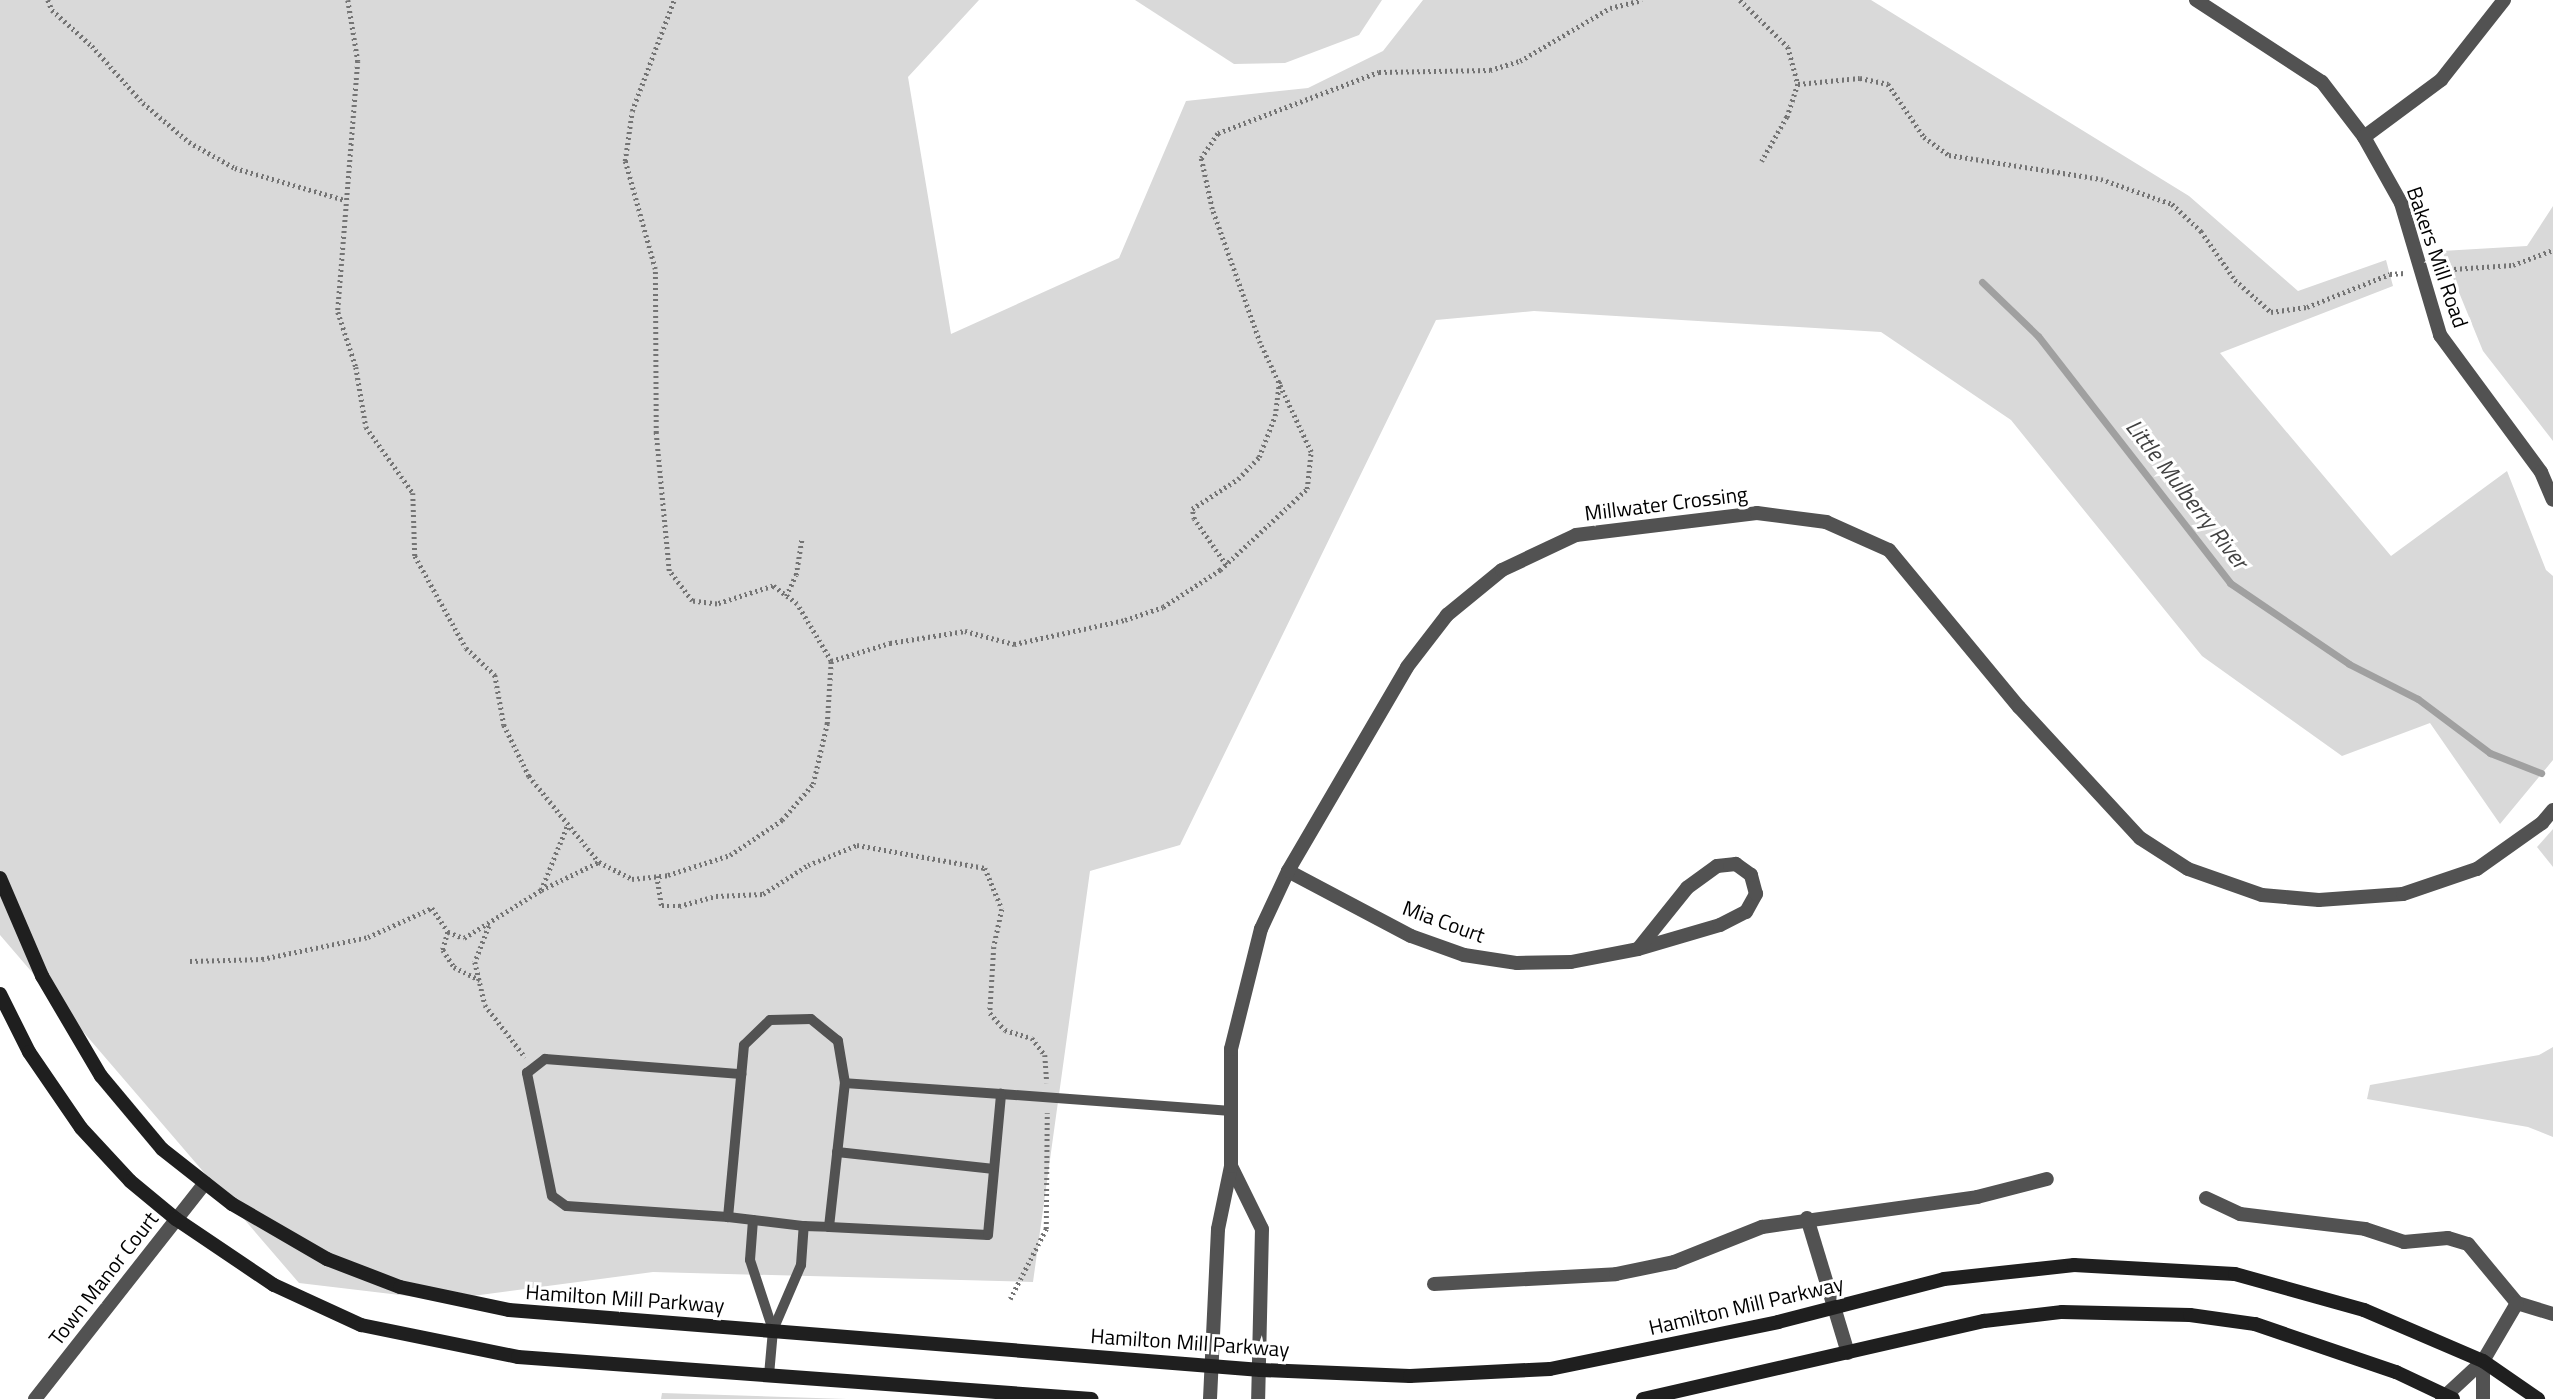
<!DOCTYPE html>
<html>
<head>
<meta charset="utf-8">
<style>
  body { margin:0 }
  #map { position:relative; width:2553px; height:1399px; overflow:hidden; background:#fff; font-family:"Titillium Web",sans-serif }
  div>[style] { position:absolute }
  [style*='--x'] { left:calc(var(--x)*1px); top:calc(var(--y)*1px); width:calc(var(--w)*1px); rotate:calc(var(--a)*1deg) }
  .green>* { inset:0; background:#d9d9d9 }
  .stream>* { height:7px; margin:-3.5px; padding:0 3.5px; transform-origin:3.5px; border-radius:3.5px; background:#a0a0a0 }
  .path>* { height:4.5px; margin-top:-2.25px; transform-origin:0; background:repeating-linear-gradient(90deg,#747474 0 2px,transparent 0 5.5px) }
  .lane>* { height:10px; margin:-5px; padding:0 5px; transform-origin:5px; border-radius:5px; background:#525252 }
  .street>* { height:14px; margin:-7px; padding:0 7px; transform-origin:7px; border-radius:7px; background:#525252 }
  .secondary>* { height:14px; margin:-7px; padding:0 7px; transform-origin:7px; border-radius:7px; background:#1f1f1f }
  span { translate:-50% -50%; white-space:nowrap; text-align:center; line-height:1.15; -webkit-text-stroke:6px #fff; paint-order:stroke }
  .street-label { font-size:21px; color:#000 }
  .water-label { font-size:23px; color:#414141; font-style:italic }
</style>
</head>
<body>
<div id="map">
  <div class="green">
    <div style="clip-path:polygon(0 0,979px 0,908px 77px,951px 334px,1119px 258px,1186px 101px,1308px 88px,1383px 51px,1423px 0,1871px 0,2189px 196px,2298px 291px,2386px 260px,2393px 286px,2220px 353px,2391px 556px,2507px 471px,2546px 570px,2553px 576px,2553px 760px,2500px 824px,2430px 723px,2342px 756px,2202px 656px,2011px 420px,1881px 332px,1534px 311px,1436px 320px,1180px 845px,1090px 871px,1033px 1282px,653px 1272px,442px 1300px,299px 1283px,0 935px)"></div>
    <div style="clip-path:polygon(1135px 0,1382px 0,1359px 35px,1285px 63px,1234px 64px)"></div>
    <div style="clip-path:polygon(2553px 206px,2553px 441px,2483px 351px,2442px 251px,2527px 246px)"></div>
    <div style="clip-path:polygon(2553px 829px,2553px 867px,2537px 847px)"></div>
    <div style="clip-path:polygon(2553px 1047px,2553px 1137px,2528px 1127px,2367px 1099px,2370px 1085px,2539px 1055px)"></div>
    <div style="clip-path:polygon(662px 1393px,847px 1399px,661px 1399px)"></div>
  </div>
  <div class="stream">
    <div style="--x:1982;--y:282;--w:78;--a:44"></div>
    <div style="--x:2038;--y:336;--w:313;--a:52.1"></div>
    <div style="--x:2230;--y:583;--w:144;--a:34.2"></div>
    <div style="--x:2349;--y:664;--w:77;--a:26.9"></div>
    <div style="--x:2418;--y:699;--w:90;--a:36.9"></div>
    <div style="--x:2490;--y:753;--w:55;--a:21.4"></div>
  </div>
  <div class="path">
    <div style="--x:48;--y:0;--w:11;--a:68"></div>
    <div style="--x:52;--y:10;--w:54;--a:42"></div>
    <div style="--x:92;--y:46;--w:76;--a:48.2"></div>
    <div style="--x:143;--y:103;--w:60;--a:40.3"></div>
    <div style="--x:189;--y:142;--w:53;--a:29.5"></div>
    <div style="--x:235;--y:168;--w:115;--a:16.2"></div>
    <div style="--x:348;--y:0;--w:62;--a:80.7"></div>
    <div style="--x:358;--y:61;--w:252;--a:94.6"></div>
    <div style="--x:338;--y:312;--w:58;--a:71.9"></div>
    <div style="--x:356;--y:367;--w:61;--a:80.5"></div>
    <div style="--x:366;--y:427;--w:81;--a:54.5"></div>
    <div style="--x:413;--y:493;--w:63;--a:88.2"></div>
    <div style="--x:415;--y:556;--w:105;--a:61"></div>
    <div style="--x:466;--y:648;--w:40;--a:43"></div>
    <div style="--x:495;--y:675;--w:51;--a:79.8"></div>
    <div style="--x:504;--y:725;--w:57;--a:63.9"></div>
    <div style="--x:529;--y:776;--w:111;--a:50.9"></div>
    <div style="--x:599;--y:862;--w:37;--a:27"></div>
    <div style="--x:632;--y:879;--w:36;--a:-6"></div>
    <div style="--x:668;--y:875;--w:65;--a:-17.9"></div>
    <div style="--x:730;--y:855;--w:63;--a:-33.9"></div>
    <div style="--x:782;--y:820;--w:48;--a:-49.3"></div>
    <div style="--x:813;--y:784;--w:62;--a:-76.9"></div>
    <div style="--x:827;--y:724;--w:63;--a:-86.4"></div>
    <div style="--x:831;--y:661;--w:66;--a:-120.8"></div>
    <div style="--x:797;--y:604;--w:30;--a:-143"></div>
    <div style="--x:773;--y:586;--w:59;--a:162.2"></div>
    <div style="--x:717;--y:604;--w:25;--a:-173"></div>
    <div style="--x:692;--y:601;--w:38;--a:-127"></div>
    <div style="--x:669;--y:571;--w:139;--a:-95.4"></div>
    <div style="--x:656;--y:433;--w:164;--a:-90.3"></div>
    <div style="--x:655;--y:269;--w:112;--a:-105.5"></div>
    <div style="--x:625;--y:161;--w:50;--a:-82"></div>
    <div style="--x:632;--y:111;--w:119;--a:-69.3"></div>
    <div style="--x:1740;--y:0;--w:67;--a:44.4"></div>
    <div style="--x:1788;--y:47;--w:38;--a:75"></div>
    <div style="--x:1798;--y:84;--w:35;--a:108"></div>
    <div style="--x:1787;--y:117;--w:51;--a:119.6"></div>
    <div style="--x:1798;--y:84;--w:62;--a:-5.5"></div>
    <div style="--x:1860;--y:78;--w:29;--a:12"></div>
    <div style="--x:1888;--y:84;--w:64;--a:55.8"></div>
    <div style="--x:1924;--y:137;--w:31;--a:36"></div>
    <div style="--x:1949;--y:155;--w:154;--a:9"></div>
    <div style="--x:2101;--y:179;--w:75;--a:19.4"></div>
    <div style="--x:2172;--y:204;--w:40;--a:43"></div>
    <div style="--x:2201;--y:231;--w:60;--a:55.2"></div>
    <div style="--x:2235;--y:280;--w:48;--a:41.6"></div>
    <div style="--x:2271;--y:312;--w:36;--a:-8"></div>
    <div style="--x:2307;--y:307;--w:89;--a:-21.7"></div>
    <div style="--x:2390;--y:274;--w:15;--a:-4"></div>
    <div style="--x:2438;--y:270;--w:75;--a:-3.8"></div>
    <div style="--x:2513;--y:265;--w:43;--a:-20.6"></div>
    <div style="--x:1226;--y:565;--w:56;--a:-124.8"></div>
    <div style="--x:1194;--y:519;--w:10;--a:-101"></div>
    <div style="--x:1192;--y:509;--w:55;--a:-33.1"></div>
    <div style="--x:1238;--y:479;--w:30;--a:-46"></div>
    <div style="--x:1259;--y:457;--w:44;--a:-68.7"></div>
    <div style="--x:1275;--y:416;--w:35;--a:-83"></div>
    <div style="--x:786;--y:596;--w:23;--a:-65"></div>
    <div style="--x:796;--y:575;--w:38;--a:-81"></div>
    <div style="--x:831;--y:661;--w:62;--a:-17"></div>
    <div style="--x:890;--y:643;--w:76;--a:-9.1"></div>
    <div style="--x:965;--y:631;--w:51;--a:14.9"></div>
    <div style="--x:1014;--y:644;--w:114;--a:-12.2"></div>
    <div style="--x:1125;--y:620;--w:40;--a:-18.9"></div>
    <div style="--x:1163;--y:607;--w:68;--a:-33"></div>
    <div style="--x:1220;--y:570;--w:119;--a:-43"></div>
    <div style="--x:1307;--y:489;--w:37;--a:-84"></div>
    <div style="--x:1311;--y:452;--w:120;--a:-115.1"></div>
    <div style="--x:1260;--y:343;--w:142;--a:-109.7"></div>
    <div style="--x:1212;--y:209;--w:52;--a:-102.2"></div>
    <div style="--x:1201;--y:158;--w:30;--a:-56"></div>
    <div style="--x:1218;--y:133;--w:172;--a:-20.8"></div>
    <div style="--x:1379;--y:72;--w:111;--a:-1"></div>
    <div style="--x:1490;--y:70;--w:31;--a:-17"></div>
    <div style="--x:1520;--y:61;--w:104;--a:-30.5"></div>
    <div style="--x:1610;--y:8;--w:33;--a:-14"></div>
    <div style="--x:657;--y:876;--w:30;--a:81"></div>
    <div style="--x:662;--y:906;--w:17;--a:0"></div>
    <div style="--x:679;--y:906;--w:38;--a:-15"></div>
    <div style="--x:716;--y:896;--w:47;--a:-2.4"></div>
    <div style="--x:763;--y:894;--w:54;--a:-32.8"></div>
    <div style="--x:808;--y:865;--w:53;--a:-22.2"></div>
    <div style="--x:857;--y:845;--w:130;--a:10.2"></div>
    <div style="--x:985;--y:868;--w:44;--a:67.5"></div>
    <div style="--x:1002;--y:909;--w:39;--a:102"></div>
    <div style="--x:994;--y:947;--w:66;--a:93.5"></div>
    <div style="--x:990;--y:1013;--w:23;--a:49"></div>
    <div style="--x:1005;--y:1030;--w:28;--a:17"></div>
    <div style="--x:1032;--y:1038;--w:21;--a:53"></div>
    <div style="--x:1045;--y:1055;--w:28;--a:86"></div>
    <div style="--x:541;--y:890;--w:69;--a:-67.9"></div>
    <div style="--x:489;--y:926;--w:39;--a:111"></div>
    <div style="--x:475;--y:962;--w:44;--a:76.9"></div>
    <div style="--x:485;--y:1005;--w:66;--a:52.4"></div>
    <div style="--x:448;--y:932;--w:19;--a:106"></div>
    <div style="--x:443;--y:950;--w:20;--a:57"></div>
    <div style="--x:454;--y:967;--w:29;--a:27"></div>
    <div style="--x:190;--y:961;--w:72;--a:-1.6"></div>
    <div style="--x:262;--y:959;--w:108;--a:-11.7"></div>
    <div style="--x:368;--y:937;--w:70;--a:-24.4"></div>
    <div style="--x:432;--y:908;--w:29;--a:56"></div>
    <div style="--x:448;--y:932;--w:17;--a:21"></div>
    <div style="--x:464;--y:938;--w:91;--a:-31.9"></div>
    <div style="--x:541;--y:890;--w:64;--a:-25.8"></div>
    <div style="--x:1010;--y:1299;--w:79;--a:-62.8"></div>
    <div style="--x:1046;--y:1229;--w:116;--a:-89.5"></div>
  </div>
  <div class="lane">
    <div style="--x:1001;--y:1094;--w:231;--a:4.2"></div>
    <div style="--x:837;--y:1152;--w:158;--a:6.2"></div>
    <div style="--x:728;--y:1217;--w:162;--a:-176.1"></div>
    <div style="--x:566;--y:1206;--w:17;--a:-144"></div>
    <div style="--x:552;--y:1196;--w:126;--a:-101.5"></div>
    <div style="--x:527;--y:1073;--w:23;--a:-38"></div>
    <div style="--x:545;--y:1059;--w:197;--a:4.4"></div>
    <div style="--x:753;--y:1220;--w:40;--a:94.3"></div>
    <div style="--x:750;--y:1260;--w:74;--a:71.8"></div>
    <div style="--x:829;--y:1227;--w:145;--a:-83.7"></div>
    <div style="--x:845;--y:1083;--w:43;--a:-99.5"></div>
    <div style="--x:838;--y:1041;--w:35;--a:-141"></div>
    <div style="--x:811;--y:1019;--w:41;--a:178.6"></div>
    <div style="--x:770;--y:1020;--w:36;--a:136"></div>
    <div style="--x:744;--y:1045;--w:173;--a:95.3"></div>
    <div style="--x:728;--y:1217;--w:77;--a:6.8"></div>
    <div style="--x:804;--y:1226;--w:25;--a:2"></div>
    <div style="--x:829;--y:1227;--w:159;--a:2.9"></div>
    <div style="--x:988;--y:1235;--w:142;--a:-84.7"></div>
    <div style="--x:1001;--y:1094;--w:156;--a:-176"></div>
    <div style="--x:769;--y:1375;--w:45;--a:-84.9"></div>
    <div style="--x:773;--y:1330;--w:71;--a:-66.7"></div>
    <div style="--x:801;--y:1265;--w:39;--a:-86"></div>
  </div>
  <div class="street">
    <div style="--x:2196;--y:0;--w:150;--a:33.1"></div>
    <div style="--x:2322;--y:82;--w:69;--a:52.6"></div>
    <div style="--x:2364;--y:137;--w:76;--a:60.7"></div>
    <div style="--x:2401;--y:203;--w:138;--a:73.5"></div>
    <div style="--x:2440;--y:335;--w:170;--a:53.6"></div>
    <div style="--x:2541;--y:472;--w:30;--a:67"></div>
    <div style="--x:2364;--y:137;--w:96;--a:-36.5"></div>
    <div style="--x:2441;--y:80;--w:102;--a:-51.8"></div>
    <div style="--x:1288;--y:871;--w:139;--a:27.9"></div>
    <div style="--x:1411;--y:936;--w:56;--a:19.7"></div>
    <div style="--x:1464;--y:955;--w:54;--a:8.6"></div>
    <div style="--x:1517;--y:963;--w:54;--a:-1.1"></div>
    <div style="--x:1571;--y:962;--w:68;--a:-11"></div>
    <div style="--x:1638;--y:949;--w:85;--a:-16.3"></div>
    <div style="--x:1720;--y:925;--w:29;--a:-27"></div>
    <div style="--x:1746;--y:912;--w:21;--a:-61"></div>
    <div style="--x:1756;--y:894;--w:20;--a:-105"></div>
    <div style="--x:1751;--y:875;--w:19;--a:-144"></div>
    <div style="--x:1736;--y:864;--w:19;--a:174"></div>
    <div style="--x:1717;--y:866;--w:37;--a:144"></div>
    <div style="--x:1687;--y:888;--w:78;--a:128.8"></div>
    <div style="--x:1231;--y:1166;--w:70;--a:63.8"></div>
    <div style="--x:1262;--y:1229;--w:170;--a:91.3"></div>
    <div style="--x:2206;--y:1198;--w:38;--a:25"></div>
    <div style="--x:2240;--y:1214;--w:126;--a:6.8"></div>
    <div style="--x:2365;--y:1229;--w:41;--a:18.4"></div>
    <div style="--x:2404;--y:1242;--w:44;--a:-5.2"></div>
    <div style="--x:2448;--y:1238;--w:21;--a:17"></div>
    <div style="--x:2468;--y:1244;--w:77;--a:50.3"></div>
    <div style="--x:2517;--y:1303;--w:38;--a:17"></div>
    <div style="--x:1807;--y:1218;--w:141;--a:73.1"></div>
    <div style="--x:1434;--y:1284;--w:182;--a:-3.1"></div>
    <div style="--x:1616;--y:1274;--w:59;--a:-11.7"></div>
    <div style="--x:1674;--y:1262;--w:95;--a:-21.7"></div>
    <div style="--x:1762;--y:1227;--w:217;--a:-7.9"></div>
    <div style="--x:1977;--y:1197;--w:72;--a:-14.4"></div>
    <div style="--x:2483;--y:1361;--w:67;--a:-59.6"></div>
    <div style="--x:35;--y:1399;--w:275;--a:-51.8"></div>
    <div style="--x:1210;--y:1399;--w:170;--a:-87.3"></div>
    <div style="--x:1218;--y:1229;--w:64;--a:-78.3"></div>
    <div style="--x:1231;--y:1166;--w:117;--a:-90"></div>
    <div style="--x:1231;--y:1049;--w:124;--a:-76"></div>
    <div style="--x:1261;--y:929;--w:64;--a:-65"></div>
    <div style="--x:1288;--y:871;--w:236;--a:-59.7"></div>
    <div style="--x:1407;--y:667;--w:66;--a:-52.4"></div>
    <div style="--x:1447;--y:615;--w:71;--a:-39.3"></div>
    <div style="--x:1502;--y:570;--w:82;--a:-25.3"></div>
    <div style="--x:1576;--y:535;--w:182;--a:-6.9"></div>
    <div style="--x:1757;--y:513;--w:70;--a:7.4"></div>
    <div style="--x:1826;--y:522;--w:69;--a:24"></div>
    <div style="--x:1889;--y:550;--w:204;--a:50.4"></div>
    <div style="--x:2019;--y:707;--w:178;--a:47.3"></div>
    <div style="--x:2140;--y:838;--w:57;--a:32.9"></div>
    <div style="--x:2188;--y:869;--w:78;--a:19.4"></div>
    <div style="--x:2262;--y:895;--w:57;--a:5"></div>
    <div style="--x:2319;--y:900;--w:84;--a:-4.1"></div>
    <div style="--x:2403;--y:894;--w:78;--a:-18.7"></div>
    <div style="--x:2477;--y:869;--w:80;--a:-35.3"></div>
    <div style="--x:2542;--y:823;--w:17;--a:-50"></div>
    <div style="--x:2442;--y:1399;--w:56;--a:-42.8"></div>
    <div style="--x:2483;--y:1361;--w:38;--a:90"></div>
  </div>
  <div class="secondary">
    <div style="--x:0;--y:878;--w:107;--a:66.8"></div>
    <div style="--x:42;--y:976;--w:116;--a:59.5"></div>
    <div style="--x:101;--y:1076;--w:95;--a:50.1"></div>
    <div style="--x:162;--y:1149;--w:89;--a:38.2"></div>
    <div style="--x:232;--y:1204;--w:110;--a:30.1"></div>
    <div style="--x:327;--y:1259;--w:78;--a:21"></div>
    <div style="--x:400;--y:1287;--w:111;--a:11.9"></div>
    <div style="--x:509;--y:1310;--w:754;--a:4.56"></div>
    <div style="--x:1261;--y:1370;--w:149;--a:2.3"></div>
    <div style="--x:1410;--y:1376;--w:140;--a:-2.9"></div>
    <div style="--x:1550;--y:1369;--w:233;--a:-11.6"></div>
    <div style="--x:1778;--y:1322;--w:171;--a:-14.5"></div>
    <div style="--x:1944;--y:1279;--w:131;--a:-6.1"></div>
    <div style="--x:2074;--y:1265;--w:161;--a:3.2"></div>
    <div style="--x:2235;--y:1274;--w:134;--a:15.6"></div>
    <div style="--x:2364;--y:1310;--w:129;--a:23.2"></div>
    <div style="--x:2483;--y:1361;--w:67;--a:34.6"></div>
    <div style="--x:0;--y:994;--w:65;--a:63.4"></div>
    <div style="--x:29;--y:1052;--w:92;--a:55.6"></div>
    <div style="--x:81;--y:1128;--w:72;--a:47.2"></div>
    <div style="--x:130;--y:1181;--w:60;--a:39.6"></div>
    <div style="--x:176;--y:1219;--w:118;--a:34"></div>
    <div style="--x:274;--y:1285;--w:96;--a:24.7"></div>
    <div style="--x:361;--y:1325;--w:160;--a:11.5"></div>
    <div style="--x:518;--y:1357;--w:575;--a:4.19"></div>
    <div style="--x:1643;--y:1399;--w:350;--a:-12.9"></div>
    <div style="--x:1984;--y:1321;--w:79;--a:-6.6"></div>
    <div style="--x:2062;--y:1312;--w:128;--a:1.3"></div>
    <div style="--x:2190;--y:1315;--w:66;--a:7.9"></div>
    <div style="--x:2255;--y:1324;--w:149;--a:18.8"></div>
    <div style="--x:2396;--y:1372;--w:63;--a:25.3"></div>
  </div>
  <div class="street-label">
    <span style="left:2438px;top:257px;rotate:71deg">Bakers Mill Road</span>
    <span style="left:1666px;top:503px;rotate:-7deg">Millwater Crossing</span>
    <span style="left:1444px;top:921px;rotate:20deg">Mia Court</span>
    <span style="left:103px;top:1278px;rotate:-52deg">Town Manor Court</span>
    <span style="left:625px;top:1298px;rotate:4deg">Hamilton Mill Parkway</span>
    <span style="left:1746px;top:1305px;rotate:-13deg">Hamilton Mill Parkway</span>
    <span style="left:1190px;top:1342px;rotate:4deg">Hamilton Mill Parkway</span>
  </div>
  <div class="water-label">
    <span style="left:2187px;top:494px;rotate:52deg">Little Mulberry River</span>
  </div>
</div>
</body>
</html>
